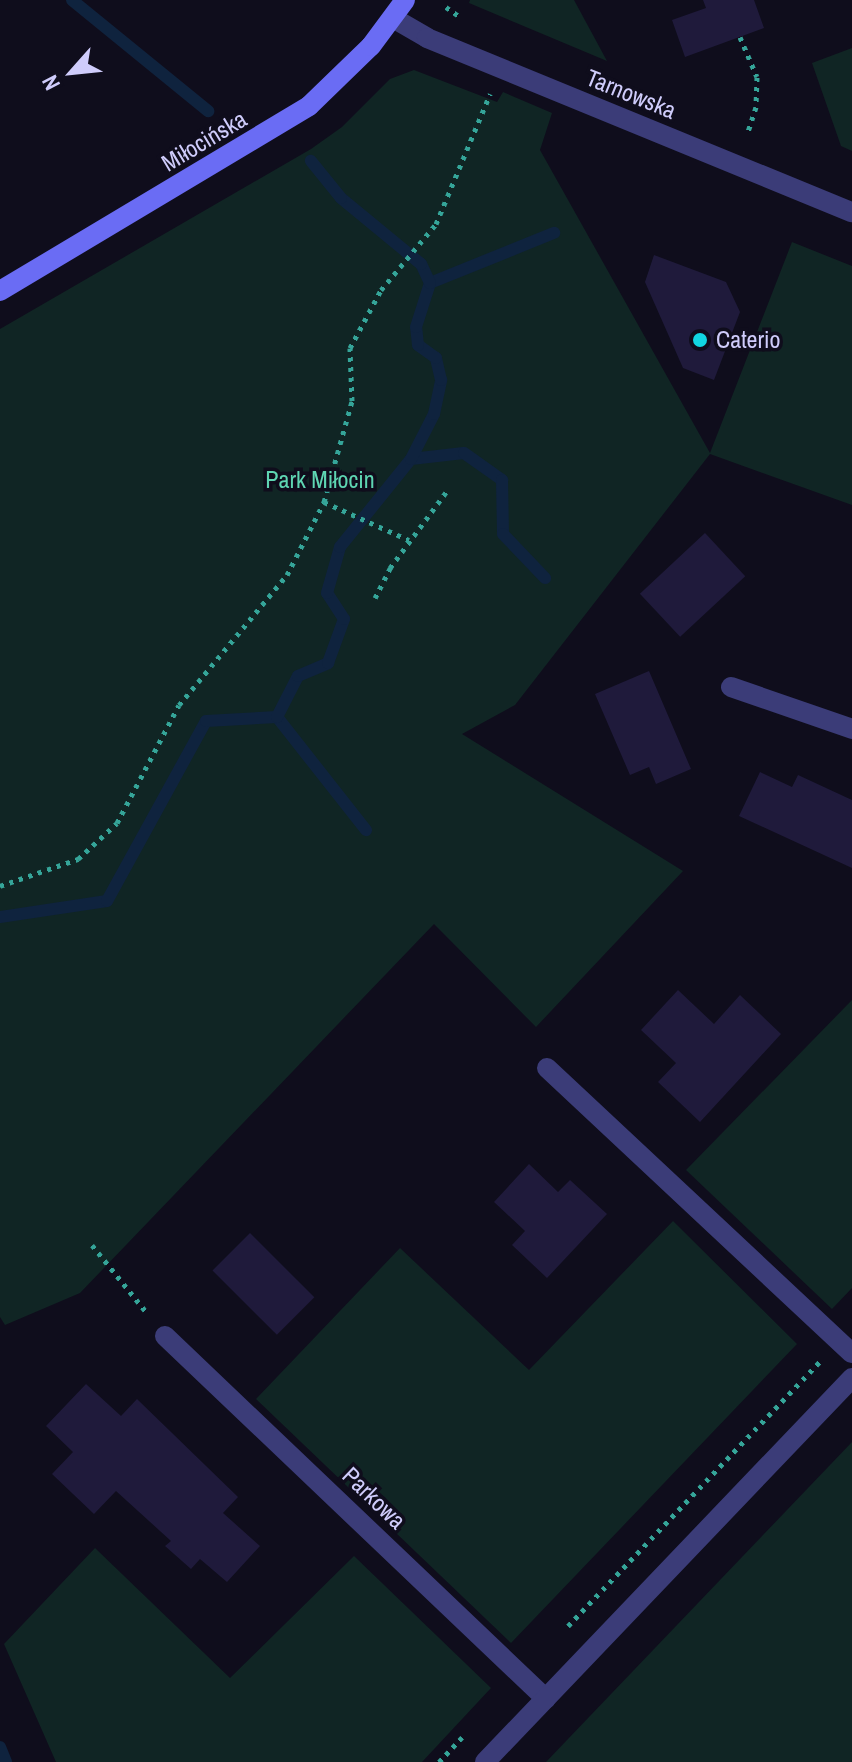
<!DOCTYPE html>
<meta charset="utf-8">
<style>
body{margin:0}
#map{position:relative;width:852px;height:1762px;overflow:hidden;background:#0f0d1c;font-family:"Archivo Narrow",sans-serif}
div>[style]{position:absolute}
.green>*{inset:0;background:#102524}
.stream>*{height:12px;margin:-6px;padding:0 6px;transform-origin:6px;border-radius:6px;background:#0f233e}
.building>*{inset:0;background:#1f1a3b;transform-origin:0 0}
.path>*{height:5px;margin-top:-2.5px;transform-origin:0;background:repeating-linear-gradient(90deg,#35a599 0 4px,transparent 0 10px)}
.street>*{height:20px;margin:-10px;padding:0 10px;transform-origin:10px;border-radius:10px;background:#3b3c78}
.secondary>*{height:20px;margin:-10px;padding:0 10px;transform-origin:10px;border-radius:10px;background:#6a6cf4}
.dots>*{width:22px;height:22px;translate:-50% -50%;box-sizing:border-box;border:4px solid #0f0d1c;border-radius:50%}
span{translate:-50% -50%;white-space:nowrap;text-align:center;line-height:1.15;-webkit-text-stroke:7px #0f0d1c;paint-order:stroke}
.street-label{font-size:24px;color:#cfccfb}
.poi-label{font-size:24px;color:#cfccfb}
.left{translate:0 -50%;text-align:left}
.park-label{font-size:24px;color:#5ed5b2}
.north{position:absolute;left:32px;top:32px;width:80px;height:80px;-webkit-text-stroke:6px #0f0d1c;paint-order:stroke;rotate:243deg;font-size:22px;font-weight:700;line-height:32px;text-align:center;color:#cfccfb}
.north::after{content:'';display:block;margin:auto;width:28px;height:36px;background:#cfccfb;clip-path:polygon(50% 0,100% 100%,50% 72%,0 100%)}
</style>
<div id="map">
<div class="green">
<i style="clip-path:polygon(470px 0,574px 0,607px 61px,469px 3px)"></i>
<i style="clip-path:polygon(852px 48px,852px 151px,841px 146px,812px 63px)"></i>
<i style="clip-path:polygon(414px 70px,497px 102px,503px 92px,552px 113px,540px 150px,710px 453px,792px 242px,852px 266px,852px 505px,710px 454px,515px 705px,462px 734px,683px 871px,536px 1027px,434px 924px,80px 1293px,5px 1325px,0 1317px,0 329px,311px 149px,342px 127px,390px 79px)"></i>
<i style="clip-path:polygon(852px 1000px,852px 1288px,832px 1309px,686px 1170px)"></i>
<i style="clip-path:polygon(673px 1221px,797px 1344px,511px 1643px,256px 1399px,400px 1248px,529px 1370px)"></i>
<i style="clip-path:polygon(852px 1442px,852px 1762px,546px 1762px)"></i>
<i style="clip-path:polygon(95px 1548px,230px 1678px,354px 1556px,491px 1688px,422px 1762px,56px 1762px,4px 1644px)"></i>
</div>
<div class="stream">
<i style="left:72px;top:0;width:176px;rotate:39.2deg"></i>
<i style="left:430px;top:283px;width:134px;rotate:-22deg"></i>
<i style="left:411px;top:459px;width:53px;rotate:-6.5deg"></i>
<i style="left:464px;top:453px;width:47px;rotate:35.4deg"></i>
<i style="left:502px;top:480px;width:54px;rotate:88.9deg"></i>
<i style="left:503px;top:534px;width:61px;rotate:46.3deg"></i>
<i style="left:277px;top:717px;width:144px;rotate:51.8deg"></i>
<i style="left:0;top:917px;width:108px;rotate:-8.5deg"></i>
<i style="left:107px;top:901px;width:205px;rotate:-61.2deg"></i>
<i style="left:206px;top:721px;width:71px;rotate:-3.2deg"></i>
<i style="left:277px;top:717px;width:46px;rotate:-62.9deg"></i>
<i style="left:298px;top:676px;width:33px;rotate:-23deg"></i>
<i style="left:328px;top:663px;width:47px;rotate:-70deg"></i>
<i style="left:344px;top:619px;width:31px;rotate:-123deg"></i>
<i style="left:327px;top:593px;width:48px;rotate:-74.2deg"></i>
<i style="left:340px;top:547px;width:113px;rotate:-51.1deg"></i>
<i style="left:411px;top:459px;width:51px;rotate:-62.9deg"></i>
<i style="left:434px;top:414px;width:35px;rotate:-78deg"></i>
<i style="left:441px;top:380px;width:23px;rotate:-103deg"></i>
<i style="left:436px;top:358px;width:22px;rotate:-144deg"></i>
<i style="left:418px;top:345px;width:18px;rotate:-96deg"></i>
<i style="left:416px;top:327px;width:46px;rotate:-72.3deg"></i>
<i style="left:430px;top:283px;width:21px;rotate:-115deg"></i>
<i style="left:421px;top:264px;width:104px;rotate:-140.5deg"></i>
<i style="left:341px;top:198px;width:48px;rotate:-129deg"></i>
<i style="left:0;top:1747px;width:16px;rotate:68deg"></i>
</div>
<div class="building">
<i style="clip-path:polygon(703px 0,754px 0,764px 28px,685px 57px,672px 20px,706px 8px)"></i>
<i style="clip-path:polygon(654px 255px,726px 282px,740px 312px,714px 380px,683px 368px,645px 282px)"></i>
<i style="left:705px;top:533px;width:59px;height:89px;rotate:47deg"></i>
<i style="clip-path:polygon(649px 671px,691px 769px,656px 784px,649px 767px,630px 775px,595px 694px)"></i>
<i style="clip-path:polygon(760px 772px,792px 787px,798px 775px,852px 800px,852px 868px,739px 816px)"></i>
<i style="clip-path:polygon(678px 990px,714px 1024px,740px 995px,781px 1034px,700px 1122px,658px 1082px,676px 1063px,641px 1030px)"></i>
<i style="clip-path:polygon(529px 1164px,558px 1192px,570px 1180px,607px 1214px,547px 1278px,512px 1245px,525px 1231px,494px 1202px)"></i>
<i style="left:250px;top:1233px;width:91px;height:53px;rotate:45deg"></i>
<i style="clip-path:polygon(86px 1384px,121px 1416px,137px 1399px,238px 1497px,223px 1513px,260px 1546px,227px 1582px,200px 1559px,191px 1569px,165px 1546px,171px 1541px,116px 1491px,94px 1514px,52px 1474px,73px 1452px,46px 1426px)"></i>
</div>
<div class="path">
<i style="left:446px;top:7px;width:16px;rotate:35deg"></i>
<i style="left:740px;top:37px;width:43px;rotate:67deg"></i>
<i style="left:757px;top:77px;width:30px;rotate:92deg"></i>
<i style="left:756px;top:107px;width:28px;rotate:108deg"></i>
<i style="left:324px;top:502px;width:93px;rotate:24.1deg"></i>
<i style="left:375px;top:598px;width:34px;rotate:-63deg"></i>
<i style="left:390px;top:568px;width:96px;rotate:-53.5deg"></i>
<i style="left:0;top:886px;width:83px;rotate:-19.1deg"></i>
<i style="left:78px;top:859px;width:53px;rotate:-42.7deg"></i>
<i style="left:117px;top:823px;width:133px;rotate:-62.3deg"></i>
<i style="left:179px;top:705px;width:169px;rotate:-50.3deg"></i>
<i style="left:287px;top:575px;width:82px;rotate:-63.1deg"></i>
<i style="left:324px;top:502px;width:105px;rotate:-74.5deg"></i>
<i style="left:352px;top:401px;width:53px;rotate:-92.2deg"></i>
<i style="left:350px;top:348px;width:66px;rotate:-61.9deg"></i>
<i style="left:381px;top:290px;width:86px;rotate:-50.2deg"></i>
<i style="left:436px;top:224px;width:141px;rotate:-67.4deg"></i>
<i style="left:92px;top:1245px;width:87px;rotate:51deg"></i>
<i style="left:568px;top:1626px;width:366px;rotate:-46.4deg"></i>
<i style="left:439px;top:1762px;width:34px;rotate:-47deg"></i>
</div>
<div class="street">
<i style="left:393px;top:18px;width:39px;rotate:30deg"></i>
<i style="left:427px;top:38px;width:459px;rotate:22.3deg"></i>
<i style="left:731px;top:687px;width:128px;rotate:19.1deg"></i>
<i style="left:547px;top:1068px;width:417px;rotate:43.1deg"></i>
<i style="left:165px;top:1336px;width:526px;rotate:43.61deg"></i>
<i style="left:485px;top:1762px;width:531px;rotate:-46.3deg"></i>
</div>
<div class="secondary">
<i style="left:0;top:291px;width:360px;rotate:-30.9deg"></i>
<i style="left:309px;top:106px;width:86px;rotate:-44.1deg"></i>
<i style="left:371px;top:46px;width:57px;rotate:-53.5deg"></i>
</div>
<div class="dots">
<i style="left:700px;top:340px;background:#11d6e2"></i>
</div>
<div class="street-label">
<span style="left:631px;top:94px;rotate:22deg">Tarnowska</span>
<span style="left:204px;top:141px;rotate:-31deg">Miłocińska</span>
<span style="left:374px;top:1498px;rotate:44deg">Parkowa</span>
</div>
<div class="poi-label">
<span class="left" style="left:716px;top:340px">Caterio</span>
</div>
<div class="park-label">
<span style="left:320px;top:480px">Park Miłocin</span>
</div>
<div class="north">N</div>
</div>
